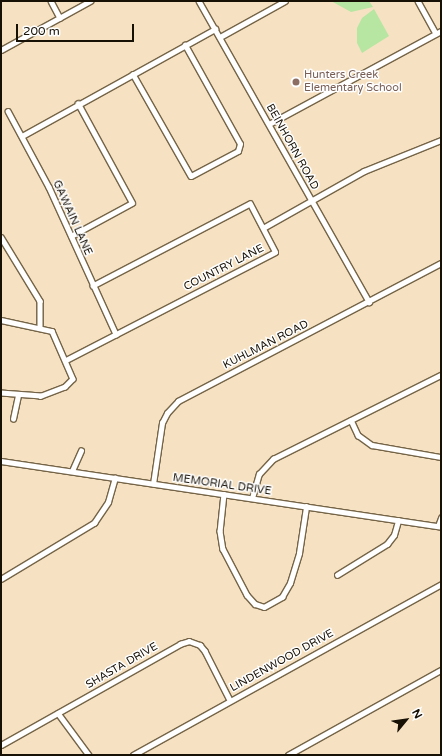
<!DOCTYPE html>
<style>
body{margin:0}
#map{position:relative;width:442px;height:756px;overflow:hidden;background:#f6e2c2;font-family:"Varela Round",sans-serif}
div>[style]{position:absolute}
.green>*{inset:0;background:#b6e6a2}
.roads{filter:drop-shadow(1px 0 #756447) drop-shadow(-1px 0 #756447) drop-shadow(0 1px #756447) drop-shadow(0 -1px #756447)}
.minor>*{height:4.5px;margin:-2.25px;padding:0 2.25px;transform-origin:2.25px;border-radius:2.25px;background:#fff}
.dots>*{width:11px;height:11px;translate:-50% -50%;box-sizing:border-box;border:2px solid #fff;border-radius:50%}
span{translate:-50% -50%;white-space:nowrap;text-align:center;line-height:1.15;-webkit-text-stroke:3px #fff;paint-order:stroke}
.education-label{font-size:11px;color:#785e54}
.left{translate:0 -50%;text-align:left}
.street-label{font-size:11px;color:#171005}
.frame{position:absolute;inset:0;border:2px solid #171005;pointer-events:none}
.north{position:absolute;left:386px;top:700px;width:40px;height:40px;-webkit-text-stroke:3px #fff;paint-order:stroke;rotate:61deg;font-size:11px;font-weight:700;line-height:16px;text-align:center;color:#171005}
.north::after{content:'';display:block;margin:auto;width:14px;height:18px;background:#171005;clip-path:polygon(50% 0,100% 100%,50% 72%,0 100%)}
.scale{position:absolute;left:16px;top:24px;width:118px;height:18px;box-sizing:border-box;border:2px solid #171005;border-top:0;padding-left:5px;font-size:12px;line-height:14px;white-space:nowrap;color:#171005;-webkit-text-stroke:3px #fff;paint-order:stroke}
</style>
<div id="map">
<div class="green">
<i style="clip-path:polygon(331px 1px,369px 1px,373px 7px,351px 12px)"></i>
<i style="clip-path:polygon(374px 9px,389px 36px,362px 53px,357px 43px,357px 28px,362px 18px)"></i>
</div>
<div class="roads">
<div class="minor">
<i style="left:51px;top:1px;width:19px;rotate:62deg"></i>
<i style="left:199px;top:1px;width:346px;rotate:60.5deg"></i>
<i style="left:418px;top:1px;width:37px;rotate:61deg"></i>
<i style="left:220px;top:37px;width:74px;rotate:-29deg"></i>
<i style="left:1px;top:50px;width:102px;rotate:-28.8deg"></i>
<i style="left:133px;top:74px;width:117px;rotate:60.4deg"></i>
<i style="left:191px;top:176px;width:53px;rotate:-28deg"></i>
<i style="left:238px;top:151px;width:7px;rotate:-74deg"></i>
<i style="left:240px;top:144px;width:113px;rotate:-119.1deg"></i>
<i style="left:8px;top:111px;width:86px;rotate:61.7deg"></i>
<i style="left:49px;top:187px;width:162px;rotate:65.5deg"></i>
<i style="left:269px;top:124px;width:196px;rotate:-28.4deg"></i>
<i style="left:22px;top:136px;width:221px;rotate:-29deg"></i>
<i style="left:263px;top:228px;width:116px;rotate:-29.4deg"></i>
<i style="left:364px;top:171px;width:83px;rotate:-21.9deg"></i>
<i style="left:71px;top:236px;width:69px;rotate:-28.4deg"></i>
<i style="left:132px;top:203px;width:113px;rotate:-118.6deg"></i>
<i style="left:1px;top:237px;width:75px;rotate:58.6deg"></i>
<i style="left:40px;top:301px;width:26px;rotate:90deg"></i>
<i style="left:1px;top:320px;width:52px;rotate:12.2deg"></i>
<i style="left:52px;top:331px;width:52px;rotate:66.4deg"></i>
<i style="left:73px;top:379px;width:11px;rotate:135deg"></i>
<i style="left:65px;top:387px;width:26px;rotate:159deg"></i>
<i style="left:41px;top:396px;width:40px;rotate:-175.7deg"></i>
<i style="left:66px;top:360px;width:235px;rotate:-27.3deg"></i>
<i style="left:275px;top:252px;width:54px;rotate:-117.5deg"></i>
<i style="left:250px;top:204px;width:177px;rotate:152.4deg"></i>
<i style="left:13px;top:419px;width:25px;rotate:-78deg"></i>
<i style="left:351px;top:420px;width:17px;rotate:65deg"></i>
<i style="left:358px;top:435px;width:17px;rotate:36deg"></i>
<i style="left:372px;top:445px;width:70px;rotate:9.9deg"></i>
<i style="left:1px;top:461px;width:445px;rotate:8.5deg"></i>
<i style="left:72px;top:471px;width:22px;rotate:-66deg"></i>
<i style="left:153px;top:484px;width:62px;rotate:-81.6deg"></i>
<i style="left:162px;top:423px;width:11px;rotate:-63deg"></i>
<i style="left:167px;top:413px;width:16px;rotate:-47deg"></i>
<i style="left:178px;top:401px;width:297px;rotate:-27.7deg"></i>
<i style="left:224px;top:494px;width:37px;rotate:96deg"></i>
<i style="left:220px;top:531px;width:18px;rotate:81deg"></i>
<i style="left:223px;top:549px;width:52px;rotate:62.4deg"></i>
<i style="left:247px;top:595px;width:12px;rotate:48deg"></i>
<i style="left:255px;top:604px;width:9px;rotate:18deg"></i>
<i style="left:264px;top:607px;width:21px;rotate:-29deg"></i>
<i style="left:282px;top:597px;width:16px;rotate:-60deg"></i>
<i style="left:290px;top:583px;width:31px;rotate:-73deg"></i>
<i style="left:299px;top:553px;width:47px;rotate:-81.3deg"></i>
<i style="left:252px;top:498px;width:25px;rotate:-74deg"></i>
<i style="left:259px;top:474px;width:21px;rotate:-47deg"></i>
<i style="left:273px;top:459px;width:188px;rotate:-26.6deg"></i>
<i style="left:438px;top:526px;width:9px;rotate:-69deg"></i>
<i style="left:337px;top:575px;width:59px;rotate:-31.8deg"></i>
<i style="left:387px;top:544px;width:11px;rotate:-52deg"></i>
<i style="left:394px;top:535px;width:15px;rotate:-74deg"></i>
<i style="left:1px;top:579px;width:109px;rotate:-31.1deg"></i>
<i style="left:94px;top:523px;width:25px;rotate:-56deg"></i>
<i style="left:108px;top:502px;width:25px;rotate:-74deg"></i>
<i style="left:58px;top:713px;width:52px;rotate:53.6deg"></i>
<i style="left:1px;top:745px;width:206px;rotate:-29.4deg"></i>
<i style="left:180px;top:644px;width:9px;rotate:-18deg"></i>
<i style="left:189px;top:641px;width:12px;rotate:20deg"></i>
<i style="left:200px;top:645px;width:8px;rotate:50deg"></i>
<i style="left:205px;top:651px;width:55px;rotate:63deg"></i>
<i style="left:133px;top:755px;width:352px;rotate:-29deg"></i>
<i style="left:288px;top:755px;width:175px;rotate:-29.1deg"></i>
</div>
</div>
<div class="dots">
<i style="left:296px;top:82px;background:#8d6e63"></i>
</div>
<div class="education-label">
<span class="left" style="left:304px;top:82px">Hunters Creek<br>Elementary School</span>
</div>
<div class="street-label">
<span style="left:292px;top:147px;rotate:61deg">BEINHORN ROAD</span>
<span style="left:72px;top:218px;rotate:66deg">GAWAIN LANE</span>
<span style="left:224px;top:268px;rotate:-27deg">COUNTRY LANE</span>
<span style="left:266px;top:345px;rotate:-27deg">KUHLMAN ROAD</span>
<span style="left:222px;top:485px;rotate:8deg">MEMORIAL DRIVE</span>
<span style="left:282px;top:661px;rotate:-29deg">LINDENWOOD DRIVE</span>
<span style="left:122px;top:666px;rotate:-30deg">SHASTA DRIVE</span>
</div>
<div class="frame"></div>
<div class="north">N</div>
<div class="scale">200 m</div>
</div>
